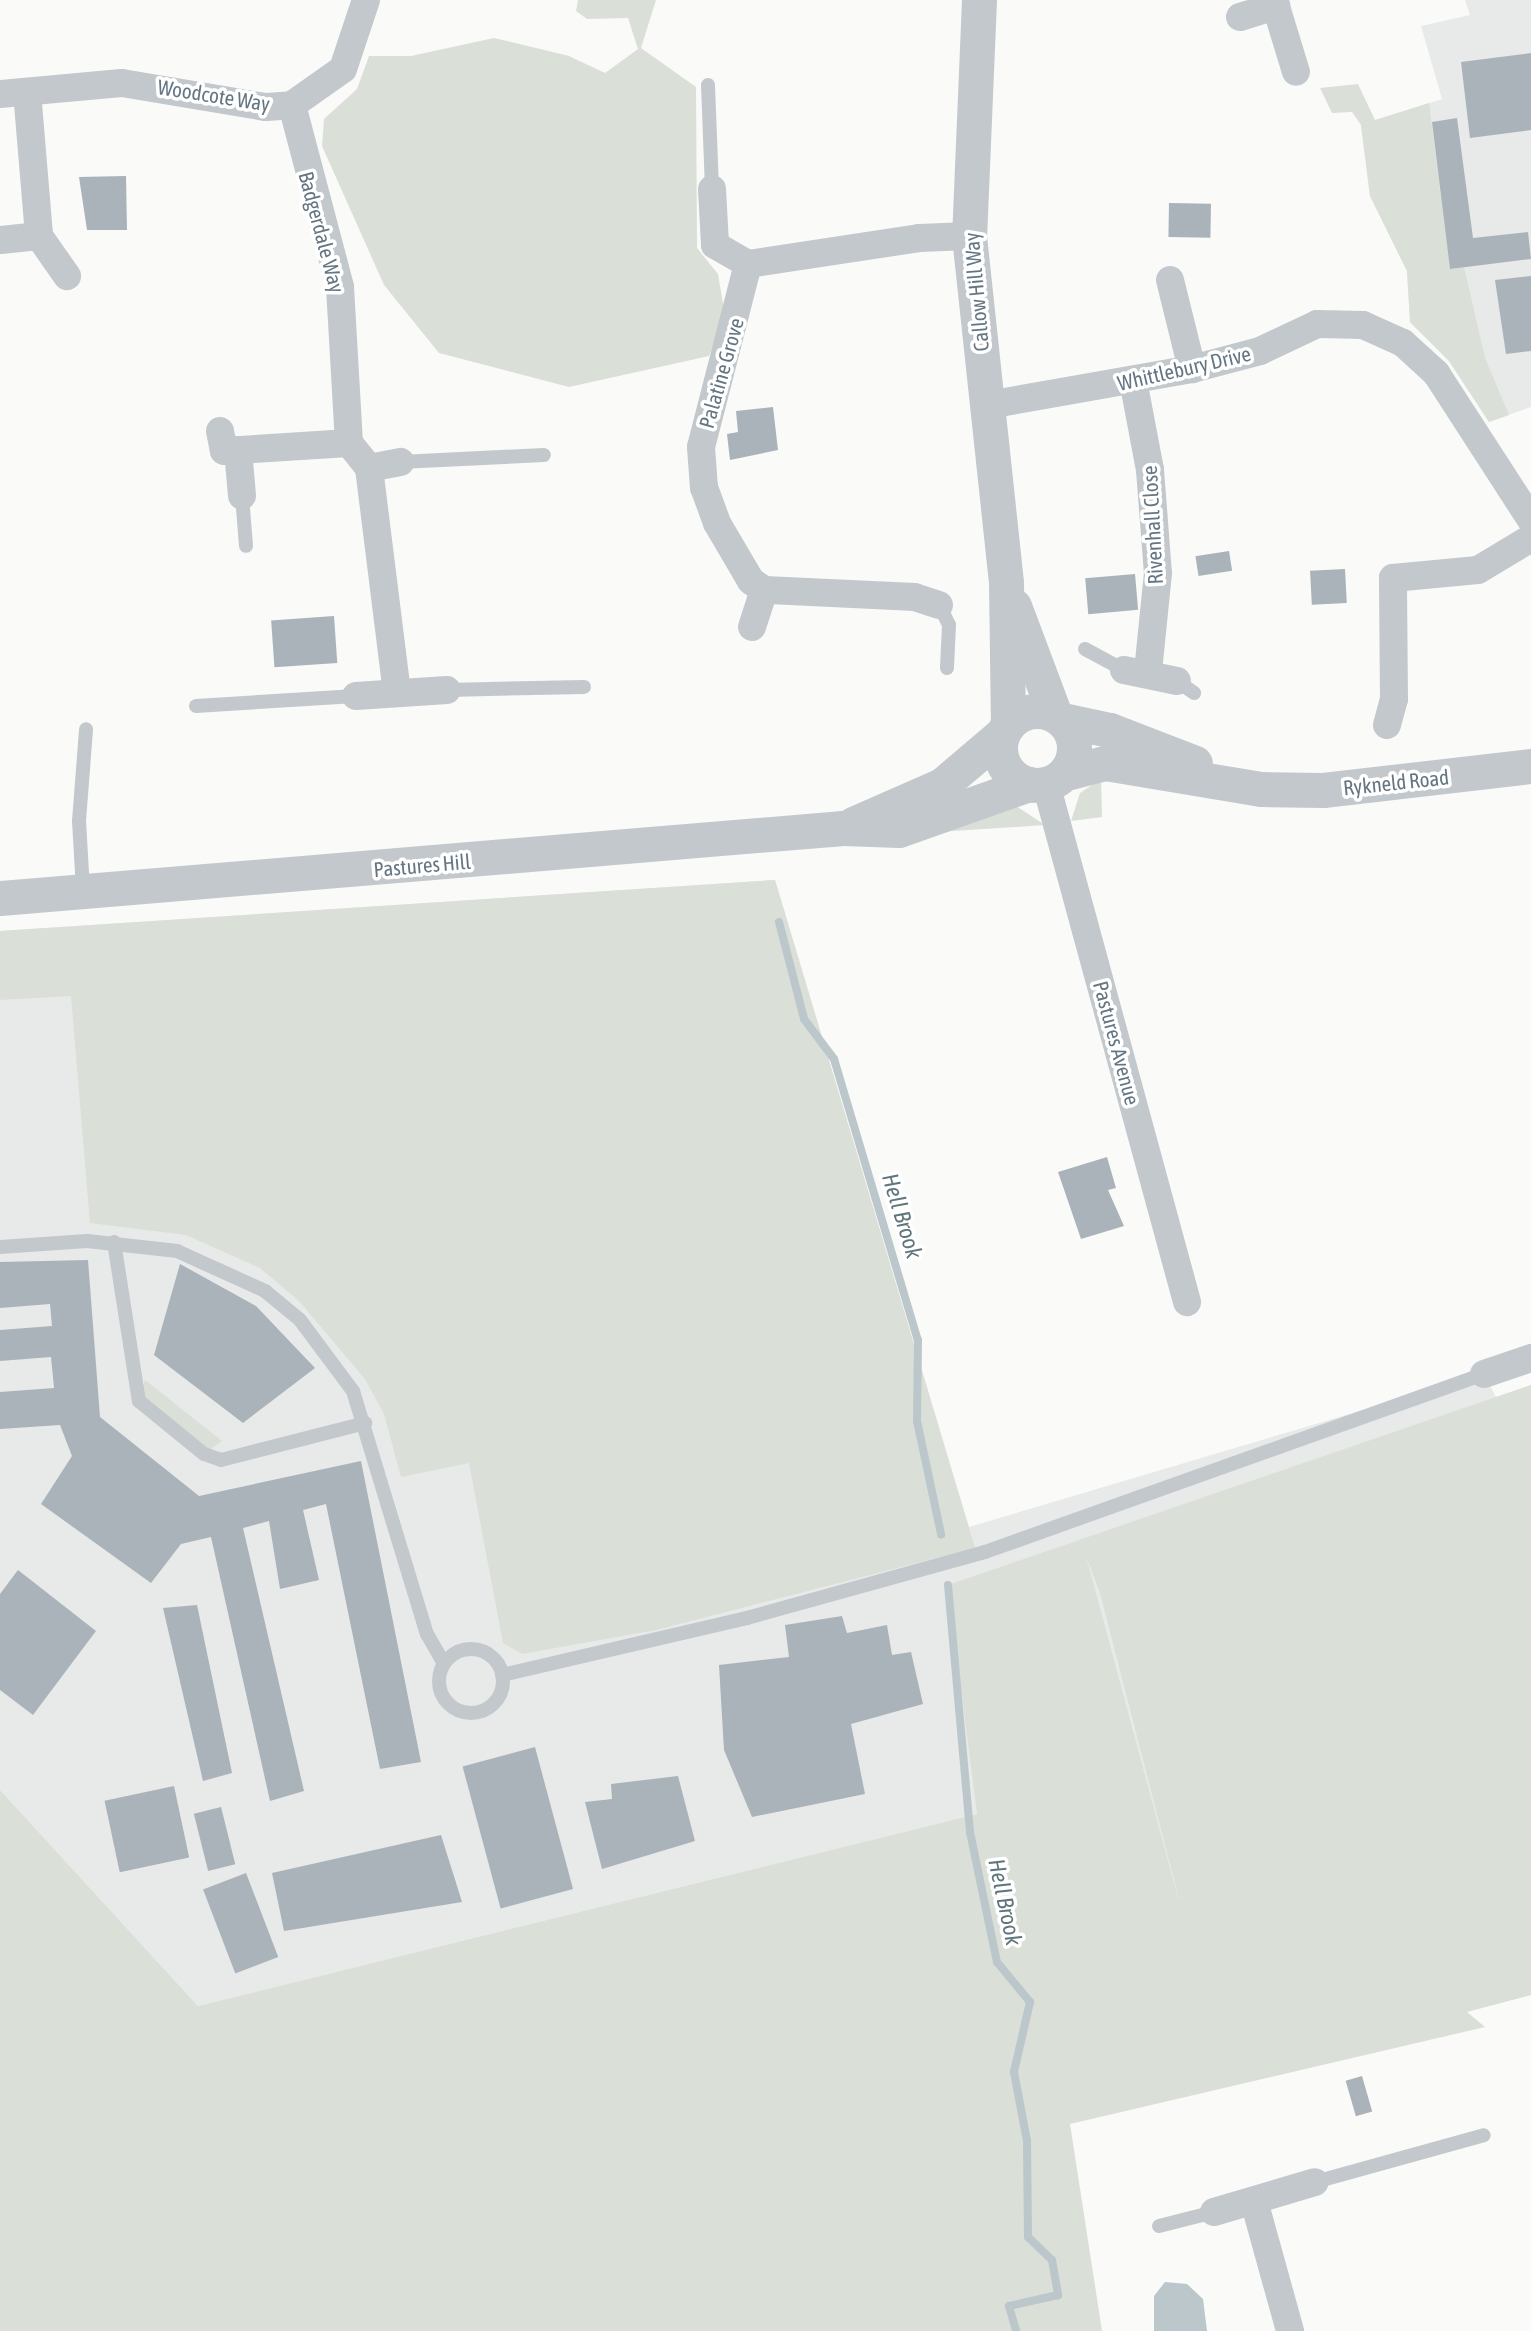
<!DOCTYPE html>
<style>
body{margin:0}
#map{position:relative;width:1531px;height:2331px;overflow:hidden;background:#fafaf8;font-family:"Asap Condensed",sans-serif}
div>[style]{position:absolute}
.built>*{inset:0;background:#e8e9e9}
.green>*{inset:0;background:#dadfd7}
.water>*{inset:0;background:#bbc7cb}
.stream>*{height:8px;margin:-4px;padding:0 4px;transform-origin:4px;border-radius:4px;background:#bbc7cb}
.building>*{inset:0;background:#aab3b9;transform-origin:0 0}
.service>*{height:14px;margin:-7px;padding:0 7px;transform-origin:7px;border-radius:7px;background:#c3c8cc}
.service>.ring{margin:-7px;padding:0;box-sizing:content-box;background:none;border:14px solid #c3c8cc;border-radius:50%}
.minor>*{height:28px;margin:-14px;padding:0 14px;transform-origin:14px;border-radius:14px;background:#c3c8cc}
.tertiary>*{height:35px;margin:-17.5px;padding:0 17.5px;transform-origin:17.5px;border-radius:17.5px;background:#c3c8cc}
.tertiary>.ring{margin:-17.5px;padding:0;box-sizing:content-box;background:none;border:35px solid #c3c8cc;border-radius:50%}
span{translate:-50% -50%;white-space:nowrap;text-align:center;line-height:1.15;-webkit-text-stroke:7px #fff;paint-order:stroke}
.street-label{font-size:21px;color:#657683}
.water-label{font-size:23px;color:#60757c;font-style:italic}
</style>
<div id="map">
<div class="built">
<i style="clip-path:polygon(1465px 0,1531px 0,1531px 407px,1489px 422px,1449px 361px,1410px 322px,1407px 271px,1370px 196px,1361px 125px,1442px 99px,1421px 26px,1470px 15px)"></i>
<i style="clip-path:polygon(775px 880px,969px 1527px,1484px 1374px,1496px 1397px,1531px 1385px,1531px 1995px,1436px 2019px,977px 1814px,198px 2006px,0 1790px,0 931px)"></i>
</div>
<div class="green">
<i style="clip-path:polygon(578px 0,656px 0,641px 48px,696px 87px,697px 248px,718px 274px,725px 315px,709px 356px,569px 387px,439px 353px,384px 285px,322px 146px,324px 119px,357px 89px,369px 56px,411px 56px,494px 38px,569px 56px,605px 73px,638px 49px,628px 18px,587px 19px,576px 11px)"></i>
<i style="clip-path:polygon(1358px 84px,1375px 120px,1429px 103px,1450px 269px,1464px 267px,1485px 358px,1509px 415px,1489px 422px,1449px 361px,1410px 322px,1407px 271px,1370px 196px,1361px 125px,1352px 112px,1332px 113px,1320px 88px)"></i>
<i style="clip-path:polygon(1101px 779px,1102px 817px,1071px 821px,1080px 793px)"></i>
<i style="clip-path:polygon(1016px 806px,1045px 825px,938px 832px)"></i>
<i style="clip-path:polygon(775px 880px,975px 1548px,656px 1630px,522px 1654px,503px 1643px,469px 1463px,401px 1477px,384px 1414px,365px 1379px,299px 1301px,260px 1268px,186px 1235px,90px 1223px,71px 996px,0 1000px,0 931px)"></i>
<i style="clip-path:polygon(145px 1380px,222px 1441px,204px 1454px,139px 1401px)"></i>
<i style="clip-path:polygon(evenodd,1531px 1385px,1531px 1995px,1467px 2012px,1485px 2027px,1070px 2124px,1102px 2331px,0 2331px,0 1790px,198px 2006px,977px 1814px,948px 1585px,1531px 1385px,1086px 1556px,1100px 1593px,1179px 1899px,1178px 1898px,1086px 1556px)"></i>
</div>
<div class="water">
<i style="clip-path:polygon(1165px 2282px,1187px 2284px,1203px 2299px,1207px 2331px,1154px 2331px,1154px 2296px)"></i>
</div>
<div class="stream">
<i style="left:779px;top:922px;width:100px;rotate:75.5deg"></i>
<i style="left:804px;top:1019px;width:50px;rotate:53.1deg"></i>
<i style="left:834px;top:1059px;width:293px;rotate:73.4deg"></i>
<i style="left:918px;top:1340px;width:81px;rotate:90.7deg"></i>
<i style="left:917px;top:1421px;width:116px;rotate:78deg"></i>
<i style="left:948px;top:1585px;width:248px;rotate:84.9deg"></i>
<i style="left:970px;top:1832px;width:133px;rotate:78.3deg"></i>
<i style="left:997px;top:1962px;width:52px;rotate:50.5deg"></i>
<i style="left:1030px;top:2002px;width:72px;rotate:102.9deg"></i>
<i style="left:1014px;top:2072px;width:70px;rotate:79.3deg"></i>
<i style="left:1027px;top:2141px;width:96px;rotate:89.4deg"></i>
<i style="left:1028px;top:2237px;width:33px;rotate:44deg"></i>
<i style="left:1052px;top:2260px;width:36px;rotate:80deg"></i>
<i style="left:1058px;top:2295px;width:50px;rotate:167.3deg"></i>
<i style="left:1009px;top:2306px;width:26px;rotate:74deg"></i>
</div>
<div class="building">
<i style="clip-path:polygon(1531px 53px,1531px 130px,1470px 138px,1461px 62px)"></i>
<i style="clip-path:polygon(1457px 118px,1473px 238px,1528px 232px,1531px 259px,1450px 269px,1432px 122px)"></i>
<i style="clip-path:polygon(126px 176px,127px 230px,87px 230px,79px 177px)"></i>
<i style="left:1169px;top:203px;width:42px;height:34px;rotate:1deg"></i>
<i style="clip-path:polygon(1531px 276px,1531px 351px,1506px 354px,1495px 280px)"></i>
<i style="clip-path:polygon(773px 407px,778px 450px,730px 460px,727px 434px,738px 432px,736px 411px)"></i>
<i style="left:1229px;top:551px;width:20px;height:34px;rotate:81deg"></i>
<i style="left:1345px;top:569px;width:34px;height:35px;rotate:87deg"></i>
<i style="left:1135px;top:574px;width:36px;height:50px;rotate:85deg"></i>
<i style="left:334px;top:616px;width:47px;height:63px;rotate:86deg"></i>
<i style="clip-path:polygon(1107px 1157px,1116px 1188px,1108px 1190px,1124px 1226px,1081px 1239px,1058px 1172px)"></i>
<i style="clip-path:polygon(88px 1260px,100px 1417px,199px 1496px,361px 1461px,421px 1762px,380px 1769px,326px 1504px,303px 1510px,319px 1580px,280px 1589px,269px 1521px,243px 1528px,304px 1791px,270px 1801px,211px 1537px,181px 1544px,151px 1583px,41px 1504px,72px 1456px,60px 1425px,0 1429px,0 1392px,54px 1388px,51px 1357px,0 1361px,0 1330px,52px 1326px,50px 1304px,0 1308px,0 1262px)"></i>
<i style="clip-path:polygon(180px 1264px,256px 1306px,315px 1368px,243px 1423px,154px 1355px)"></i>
<i style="clip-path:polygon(18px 1570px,96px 1631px,33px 1715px,0 1690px,0 1594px)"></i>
<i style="clip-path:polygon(197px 1605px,232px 1773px,203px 1781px,163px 1608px)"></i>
<i style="clip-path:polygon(842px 1616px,847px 1633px,887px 1625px,892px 1655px,911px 1652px,923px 1704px,851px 1724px,865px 1794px,752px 1817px,724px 1750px,719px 1665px,789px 1657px,785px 1625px)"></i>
<i style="left:535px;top:1747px;width:147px;height:75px;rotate:75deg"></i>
<i style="clip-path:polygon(678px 1776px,695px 1841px,602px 1869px,585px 1802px,612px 1799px,611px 1784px)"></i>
<i style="left:174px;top:1786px;width:73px;height:71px;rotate:78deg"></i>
<i style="left:221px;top:1807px;width:59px;height:28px;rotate:76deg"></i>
<i style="clip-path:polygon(441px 1835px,462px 1902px,284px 1931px,272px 1873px)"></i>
<i style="left:246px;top:1873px;width:90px;height:46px;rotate:69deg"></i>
<i style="left:1362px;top:2076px;width:37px;height:17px;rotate:74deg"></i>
</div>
<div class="service">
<i style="left:708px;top:85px;width:104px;rotate:87.8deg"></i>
<i style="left:400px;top:462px;width:144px;rotate:-2.8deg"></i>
<i style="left:242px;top:496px;width:50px;rotate:85.4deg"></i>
<i style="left:939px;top:605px;width:22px;rotate:63deg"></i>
<i style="left:949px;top:625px;width:43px;rotate:92.7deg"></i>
<i style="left:1085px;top:649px;width:44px;rotate:28.3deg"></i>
<i style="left:1177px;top:681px;width:21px;rotate:35deg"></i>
<i style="left:447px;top:690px;width:137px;rotate:-1.3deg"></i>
<i style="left:196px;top:706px;width:160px;rotate:-3.6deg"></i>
<i style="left:83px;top:890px;width:69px;rotate:-93.3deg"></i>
<i style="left:79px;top:821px;width:92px;rotate:-85.6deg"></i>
<i style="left:114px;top:1242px;width:161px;rotate:81.1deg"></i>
<i style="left:139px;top:1401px;width:84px;rotate:39.2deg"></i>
<i style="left:204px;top:1454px;width:18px;rotate:19deg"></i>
<i style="left:221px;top:1460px;width:149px;rotate:-14.4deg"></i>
<i style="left:0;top:1247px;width:87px;rotate:-3.9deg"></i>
<i style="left:87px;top:1241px;width:91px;rotate:6.3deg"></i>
<i style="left:177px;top:1251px;width:97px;rotate:24.4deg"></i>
<i style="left:265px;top:1291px;width:45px;rotate:39.6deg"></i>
<i style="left:300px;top:1320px;width:89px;rotate:53.3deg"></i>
<i style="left:353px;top:1391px;width:254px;rotate:73.1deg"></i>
<i style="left:427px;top:1634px;width:34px;rotate:60deg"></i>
<i class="ring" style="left:439px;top:1649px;width:50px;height:50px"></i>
<i style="left:502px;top:1675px;width:252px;rotate:-13.1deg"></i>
<i style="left:747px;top:1618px;width:247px;rotate:-15.5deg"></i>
<i style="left:985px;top:1552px;width:530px;rotate:-19.63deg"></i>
<i style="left:1315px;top:2182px;width:175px;rotate:-15.5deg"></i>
<i style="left:1159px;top:2226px;width:57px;rotate:-14.3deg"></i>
</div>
<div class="minor">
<i style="left:1274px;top:0;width:75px;rotate:73deg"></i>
<i style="left:1240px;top:17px;width:38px;rotate:-17deg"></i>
<i style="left:27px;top:92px;width:144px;rotate:85.2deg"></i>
<i style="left:0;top:94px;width:122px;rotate:-5.2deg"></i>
<i style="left:122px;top:83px;width:146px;rotate:9.5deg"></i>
<i style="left:266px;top:107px;width:26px;rotate:-4deg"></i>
<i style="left:292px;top:105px;width:62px;rotate:-35.2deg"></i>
<i style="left:343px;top:69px;width:73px;rotate:-71.6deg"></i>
<i style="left:292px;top:105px;width:188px;rotate:75.2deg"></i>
<i style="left:340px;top:287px;width:156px;rotate:86.7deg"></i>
<i style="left:349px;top:443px;width:32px;rotate:51deg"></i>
<i style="left:369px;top:468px;width:226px;rotate:82.9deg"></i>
<i style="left:712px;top:189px;width:56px;rotate:86.9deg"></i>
<i style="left:715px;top:245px;width:38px;rotate:30deg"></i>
<i style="left:1px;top:240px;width:38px;rotate:-6deg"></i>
<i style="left:39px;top:236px;width:49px;rotate:55deg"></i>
<i style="left:1170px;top:280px;width:92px;rotate:76.1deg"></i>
<i style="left:1133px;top:380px;width:92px;rotate:79.3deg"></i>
<i style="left:1150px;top:470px;width:103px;rotate:85.6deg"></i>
<i style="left:1158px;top:573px;width:99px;rotate:95.8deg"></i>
<i style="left:988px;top:405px;width:207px;rotate:-10deg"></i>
<i style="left:1192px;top:369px;width:70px;rotate:-14.8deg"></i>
<i style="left:1260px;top:351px;width:63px;rotate:-25.3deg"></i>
<i style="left:1317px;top:324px;width:46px;rotate:1.2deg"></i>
<i style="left:1363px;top:325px;width:44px;rotate:24.2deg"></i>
<i style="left:1403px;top:343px;width:45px;rotate:42.3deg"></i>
<i style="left:1436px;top:373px;width:175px;rotate:57.1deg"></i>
<i style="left:220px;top:431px;width:20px;rotate:79deg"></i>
<i style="left:224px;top:451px;width:125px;rotate:-3.7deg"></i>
<i style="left:238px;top:450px;width:46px;rotate:85deg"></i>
<i style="left:369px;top:468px;width:32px;rotate:-11deg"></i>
<i style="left:939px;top:605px;width:25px;rotate:-162deg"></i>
<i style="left:915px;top:597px;width:151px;rotate:-177.3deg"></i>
<i style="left:764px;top:590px;width:16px;rotate:-145deg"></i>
<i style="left:751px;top:581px;width:67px;rotate:-120.4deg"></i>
<i style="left:717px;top:523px;width:37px;rotate:-110deg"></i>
<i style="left:704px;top:488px;width:41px;rotate:-94.2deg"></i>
<i style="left:701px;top:447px;width:189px;rotate:-75.6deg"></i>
<i style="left:748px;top:264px;width:173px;rotate:-8.6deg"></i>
<i style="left:919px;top:238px;width:50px;rotate:-2.3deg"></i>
<i style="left:752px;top:627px;width:39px;rotate:-72deg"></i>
<i style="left:1124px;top:670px;width:54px;rotate:11.7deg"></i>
<i style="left:356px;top:696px;width:91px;rotate:-3.8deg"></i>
<i style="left:1387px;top:725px;width:27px;rotate:-75deg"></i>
<i style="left:1394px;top:699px;width:121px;rotate:-90.5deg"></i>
<i style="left:1393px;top:578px;width:85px;rotate:-5.4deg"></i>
<i style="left:1478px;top:570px;width:62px;rotate:-31.1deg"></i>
<i style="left:1046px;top:784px;width:537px;rotate:74.77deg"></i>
<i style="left:1484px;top:1374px;width:50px;rotate:-18.8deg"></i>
<i style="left:1254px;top:2201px;width:135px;rotate:74.5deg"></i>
<i style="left:1214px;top:2212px;width:105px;rotate:-16.5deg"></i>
</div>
<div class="tertiary">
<i style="left:979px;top:0;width:236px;rotate:92.4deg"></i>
<i style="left:969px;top:236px;width:349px;rotate:83.9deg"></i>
<i style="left:1006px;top:583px;width:142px;rotate:89.2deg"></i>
<i style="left:1014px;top:606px;width:116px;rotate:69.4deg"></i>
<i class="ring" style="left:1000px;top:711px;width:39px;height:39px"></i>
<i style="left:1062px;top:720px;width:49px;rotate:11.8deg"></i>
<i style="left:1110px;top:730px;width:91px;rotate:21.2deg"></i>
<i style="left:1066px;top:773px;width:40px;rotate:-14.4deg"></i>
<i style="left:1105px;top:763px;width:158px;rotate:9.5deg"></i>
<i style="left:1261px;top:789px;width:62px;rotate:0.9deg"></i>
<i style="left:1323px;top:790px;width:209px;rotate:-6.6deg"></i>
<i style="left:853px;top:824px;width:97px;rotate:-23.7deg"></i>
<i style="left:942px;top:785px;width:79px;rotate:-40.4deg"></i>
<i style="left:0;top:898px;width:846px;rotate:-4.75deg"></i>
<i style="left:843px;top:828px;width:56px;rotate:2deg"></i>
<i style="left:899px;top:830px;width:138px;rotate:-19.5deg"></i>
</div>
<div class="street-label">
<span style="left:214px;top:95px;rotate:9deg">Woodcote Way</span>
<span style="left:322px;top:232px;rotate:75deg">Badgerdale Way</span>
<span style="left:976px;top:292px;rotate:-95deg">Callow Hill Way</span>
<span style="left:1184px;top:368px;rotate:-13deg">Whittlebury Drive</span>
<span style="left:721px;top:373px;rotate:-74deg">Palatine Grove</span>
<span style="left:1152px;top:525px;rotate:-93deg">Rivenhall Close</span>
<span style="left:1396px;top:782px;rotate:-6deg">Rykneld Road</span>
<span style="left:422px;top:865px;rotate:-5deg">Pastures Hill</span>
<span style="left:1117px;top:1043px;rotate:75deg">Pastures Avenue</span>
</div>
<div class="water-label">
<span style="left:902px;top:1216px;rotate:73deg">Hell Brook</span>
<span style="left:1005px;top:1902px;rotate:78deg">Hell Brook</span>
</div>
</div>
